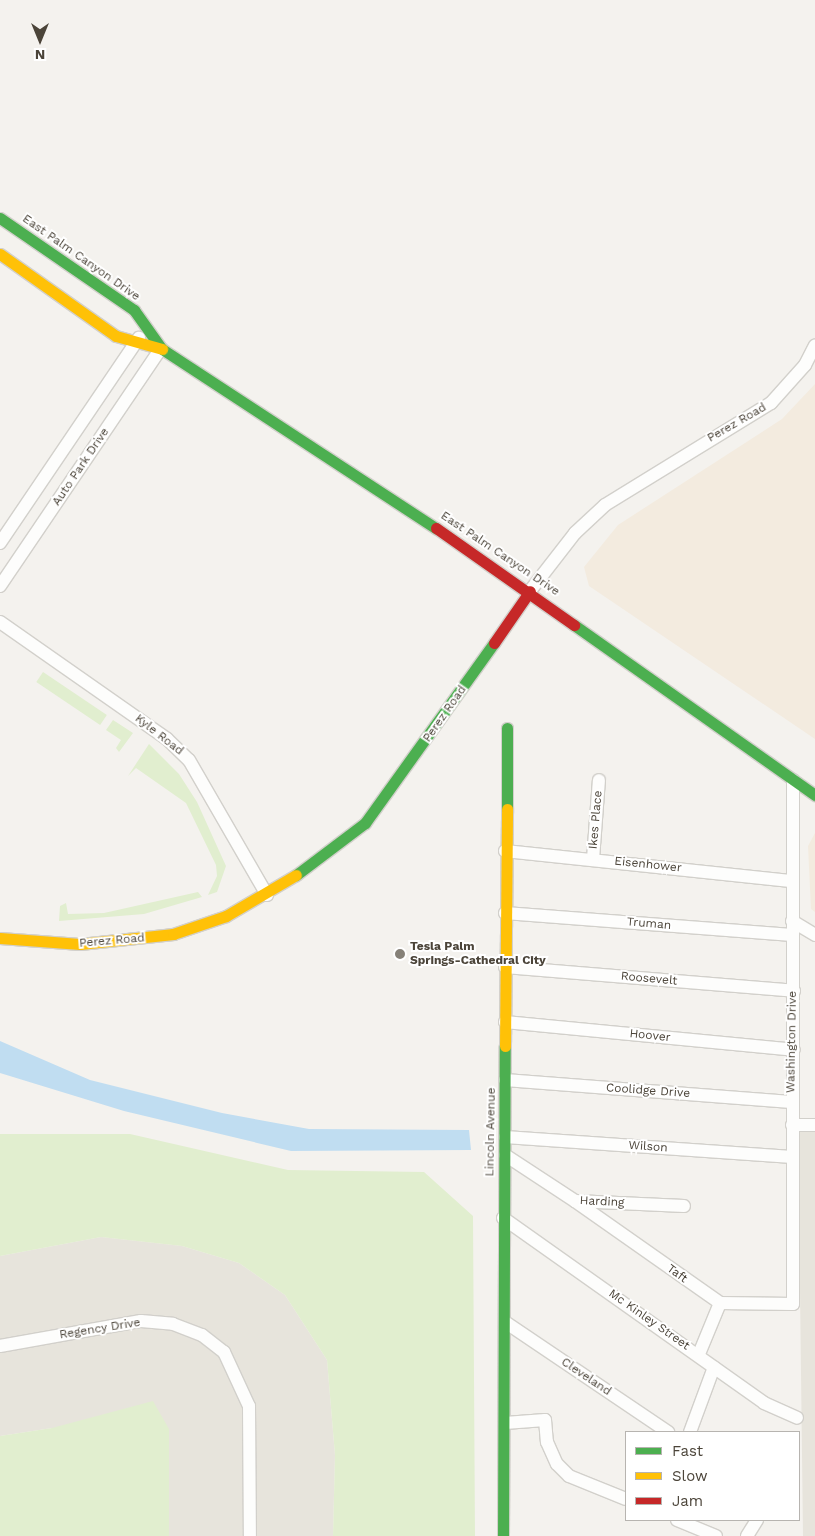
<!DOCTYPE html>
<style>
body{margin:0}
#map{position:relative;width:815px;height:1536px;overflow:hidden;background:#f4f2ee;font-family:"Work Sans",sans-serif}
div>[style]{position:absolute}
.residential>*{inset:0;background:#e7e4dc}
.commercial>*{inset:0;background:#f3ebdf}
.green>*{inset:0;background:#e1eecf;transform-origin:0 0}
.water>*{inset:0;background:#c0ddf1}
.roads{filter:drop-shadow(1px 0 #d2d0cb) drop-shadow(-1px 0 #d2d0cb) drop-shadow(0 1px #d2d0cb) drop-shadow(0 -1px #d2d0cb)}
.street>*{height:12px;margin:-6px;padding:0 6px;transform-origin:6px;border-radius:6px;background:#fdfdfc}
.fast>*{height:11px;margin:-5.5px;padding:0 5.5px;transform-origin:5.5px;border-radius:5.5px;background:#4caf50}
.slow>*{height:11px;margin:-5.5px;padding:0 5.5px;transform-origin:5.5px;border-radius:5.5px;background:#ffc107}
.jam>*{height:11px;margin:-5.5px;padding:0 5.5px;transform-origin:5.5px;border-radius:5.5px;background:#c62828}
.dots>*{width:14px;height:14px;translate:-50% -50%;box-sizing:border-box;border:2px solid #fff;border-radius:50%}
span{translate:-50% -50%;white-space:nowrap;text-align:center;line-height:1.15;-webkit-text-stroke:4px #fff;paint-order:stroke}
.street-label{font-size:12px;color:#4b4439}
.poi-label{font-size:12px;color:#4b4439;font-weight:700}
.left{translate:0 -50%;text-align:left}
.legend{position:absolute;left:625px;top:1431px;width:175px;height:90px;box-sizing:border-box;background:#fff;border:1px solid #b7b4b0;margin:0;padding:6px 9px;list-style:none;font-size:15px;color:#4b4439}
.legend li{display:flex;align-items:center;gap:10px;height:25px}
.legend b{width:25px;border:1px solid #b7b4b0}
.north{position:absolute;left:15px;top:15px;width:50px;height:50px;-webkit-text-stroke:4px #fff;paint-order:stroke;rotate:180deg;font-size:14px;font-weight:700;line-height:20px;text-align:center;color:#4b4439}
.north::after{content:'';display:block;margin:auto;width:18px;height:22px;background:#4b4439;clip-path:polygon(50% 0,100% 100%,50% 72%,0 100%)}
</style>
<div id="map">
<div class="residential">
<i style="clip-path:polygon(798px 1127px,815px 1127px,815px 1536px,803px 1536px)"></i>
<i style="clip-path:polygon(101px 1237px,182px 1246px,239px 1263px,285px 1295px,327px 1360px,335px 1455px,333px 1536px,169px 1536px,169px 1429px,52px 1428px,0 1436px,0 1256px)"></i>
</div>
<div class="commercial">
<i style="clip-path:polygon(815px 384px,815px 739px,589px 586px,584px 567px,618px 525px,782px 419px)"></i>
<i style="clip-path:polygon(815px 833px,815px 912px,811px 909px,808px 846px)"></i>
</div>
<div class="green">
<i style="left:43px;top:672px;width:77px;height:12px;rotate:34deg"></i>
<i style="clip-path:polygon(113px 720px,133px 733px,119px 752px,116px 748px,121px 740px,106px 730px)"></i>
<i style="clip-path:polygon(149px 744px,179px 774px,197px 802px,226px 866px,217px 892px,208px 895px,217px 876px,216px 865px,186px 803px,136px 768px,128px 776px)"></i>
<i style="clip-path:polygon(198px 892px,202px 897px,144px 914px,59px 921px,60px 906px,66px 903px,68px 914px,104px 913px)"></i>
<i style="clip-path:polygon(0 1134px,130px 1134px,288px 1170px,424px 1172px,473px 1216px,475px 1536px,333px 1536px,335px 1455px,327px 1360px,285px 1295px,239px 1263px,182px 1246px,101px 1237px,0 1256px)"></i>
<i style="clip-path:polygon(153px 1401px,169px 1429px,169px 1536px,0 1536px,0 1436px,52px 1428px)"></i>
</div>
<div class="water">
<i style="clip-path:polygon(0 1041px,90px 1080px,222px 1113px,309px 1129px,469px 1130px,471px 1150px,291px 1151px,124px 1111px,0 1073px)"></i>
</div>
<div class="roads">
<div class="street">
<i style="left:0;top:543px;width:248px;rotate:-55.9deg"></i>
<i style="left:0;top:586px;width:287px;rotate:-55.9deg"></i>
<i style="left:530px;top:591px;width:73px;rotate:-52.2deg"></i>
<i style="left:575px;top:533px;width:41px;rotate:-43deg"></i>
<i style="left:605px;top:505px;width:195px;rotate:-31.6deg"></i>
<i style="left:771px;top:403px;width:51px;rotate:-48.2deg"></i>
<i style="left:805px;top:365px;width:22px;rotate:-63deg"></i>
<i style="left:0;top:622px;width:204px;rotate:35deg"></i>
<i style="left:167px;top:739px;width:30px;rotate:44deg"></i>
<i style="left:189px;top:760px;width:156px;rotate:60deg"></i>
<i style="left:505px;top:851px;width:287px;rotate:6deg"></i>
<i style="left:593px;top:859px;width:79px;rotate:-85.7deg"></i>
<i style="left:505px;top:913px;width:288px;rotate:4.4deg"></i>
<i style="left:792px;top:921px;width:27px;rotate:31deg"></i>
<i style="left:505px;top:967px;width:290px;rotate:4.7deg"></i>
<i style="left:505px;top:1022px;width:290px;rotate:5.5deg"></i>
<i style="left:505px;top:1080px;width:287px;rotate:4.4deg"></i>
<i style="left:792px;top:1125px;width:23px"></i>
<i style="left:505px;top:1137px;width:288px;rotate:4deg"></i>
<i style="left:505px;top:1155px;width:84px;rotate:33.3deg"></i>
<i style="left:575px;top:1201px;width:109px;rotate:2.6deg"></i>
<i style="left:575px;top:1201px;width:177px;rotate:35.1deg"></i>
<i style="left:720px;top:1303px;width:73px;rotate:0.8deg"></i>
<i style="left:793px;top:1304px;width:524px;rotate:-90deg"></i>
<i style="left:503px;top:1218px;width:320px;rotate:35.3deg"></i>
<i style="left:764px;top:1403px;width:36px;rotate:24deg"></i>
<i style="left:505px;top:1322px;width:197px;rotate:34deg"></i>
<i style="left:0;top:1346px;width:143px;rotate:-10.1deg"></i>
<i style="left:141px;top:1321px;width:32px;rotate:5deg"></i>
<i style="left:173px;top:1324px;width:31px;rotate:21deg"></i>
<i style="left:202px;top:1335px;width:28px;rotate:38deg"></i>
<i style="left:224px;top:1352px;width:60px;rotate:65.2deg"></i>
<i style="left:249px;top:1406px;width:130px;rotate:89.6deg"></i>
<i style="left:699px;top:1354px;width:55px;rotate:-67.6deg"></i>
<i style="left:505px;top:1423px;width:40px;rotate:-4.3deg"></i>
<i style="left:545px;top:1420px;width:22px;rotate:85deg"></i>
<i style="left:547px;top:1442px;width:24px;rotate:66deg"></i>
<i style="left:557px;top:1464px;width:17px;rotate:45deg"></i>
<i style="left:569px;top:1476px;width:61px;rotate:22deg"></i>
<i style="left:690px;top:1432px;width:69px;rotate:-69.7deg"></i>
<i style="left:677px;top:1520px;width:42px;rotate:22.3deg"></i>
<i style="left:747px;top:1536px;width:19px;rotate:-58deg"></i>
</div>
<div class="fast">
<i style="left:0;top:218px;width:163px;rotate:34.5deg"></i>
<i style="left:134px;top:310px;width:47px;rotate:54.6deg"></i>
<i style="left:162px;top:349px;width:327px;rotate:33.2deg"></i>
<i style="left:574px;top:625px;width:295px;rotate:35.2deg"></i>
<i style="left:507px;top:809px;width:81px;rotate:-90deg"></i>
<i style="left:296px;top:875px;width:86px;rotate:-37deg"></i>
<i style="left:365px;top:823px;width:221px;rotate:-54.4deg"></i>
<i style="left:503px;top:1536px;width:490px;rotate:-89.8deg"></i>
</div>
<div class="slow">
<i style="left:0;top:254px;width:142px;rotate:35.3deg"></i>
<i style="left:116px;top:336px;width:48px;rotate:15.8deg"></i>
<i style="left:0;top:938px;width:80px;rotate:4.3deg"></i>
<i style="left:80px;top:944px;width:94px;rotate:-6.1deg"></i>
<i style="left:173px;top:934px;width:56px;rotate:-18.8deg"></i>
<i style="left:226px;top:916px;width:81px;rotate:-30.4deg"></i>
<i style="left:505px;top:1046px;width:237px;rotate:-89.5deg"></i>
</div>
<div class="jam">
<i style="left:436px;top:528px;width:169px;rotate:35.1deg"></i>
<i style="left:494px;top:643px;width:63px;rotate:-55.3deg"></i>
</div>
</div>
<div class="dots">
<i style="left:400px;top:954px;background:#868178"></i>
</div>
<div class="street-label">
<span style="left:81px;top:258px;rotate:35deg">East Palm Canyon Drive</span>
<span style="left:737px;top:423px;rotate:-30deg">Perez Road</span>
<span style="left:81px;top:467px;rotate:-56deg">Auto Park Drive</span>
<span style="left:500px;top:554px;rotate:34deg">East Palm Canyon Drive</span>
<span style="left:445px;top:714px;rotate:-55deg">Perez Road</span>
<span style="left:159px;top:735px;rotate:38deg">Kyle Road</span>
<span style="left:596px;top:820px;rotate:-85deg">Ikes Place</span>
<span style="left:648px;top:865px;rotate:6deg">Eisenhower</span>
<span style="left:649px;top:924px;rotate:5deg">Truman</span>
<span style="left:112px;top:941px;rotate:-5deg">Perez Road</span>
<span style="left:649px;top:979px;rotate:5deg">Roosevelt</span>
<span style="left:650px;top:1036px;rotate:6deg">Hoover</span>
<span style="left:792px;top:1042px;rotate:-89deg">Washington Drive</span>
<span style="left:648px;top:1091px;rotate:4deg">Coolidge Drive</span>
<span style="left:491px;top:1132px;rotate:-89deg">Lincoln Avenue</span>
<span style="left:648px;top:1147px;rotate:4deg">Wilson</span>
<span style="left:602px;top:1202px;rotate:3deg">Harding</span>
<span style="left:677px;top:1274px;rotate:36deg">Taft</span>
<span style="left:649px;top:1320px;rotate:35deg">Mc Kinley Street</span>
<span style="left:100px;top:1329px;rotate:-9deg">Regency Drive</span>
<span style="left:586px;top:1377px;rotate:34deg">Cleveland</span>
</div>
<div class="poi-label">
<span class="left" style="left:410px;top:954px">Tesla Palm<br>Springs-Cathedral City</span>
</div>
<ul class="legend">
<li><b style="height:6px;background:#4caf50"></b>Fast</li>
<li><b style="height:6px;background:#ffc107"></b>Slow</li>
<li><b style="height:6px;background:#c62828"></b>Jam</li>
</ul>
<div class="north">N</div>
</div>
